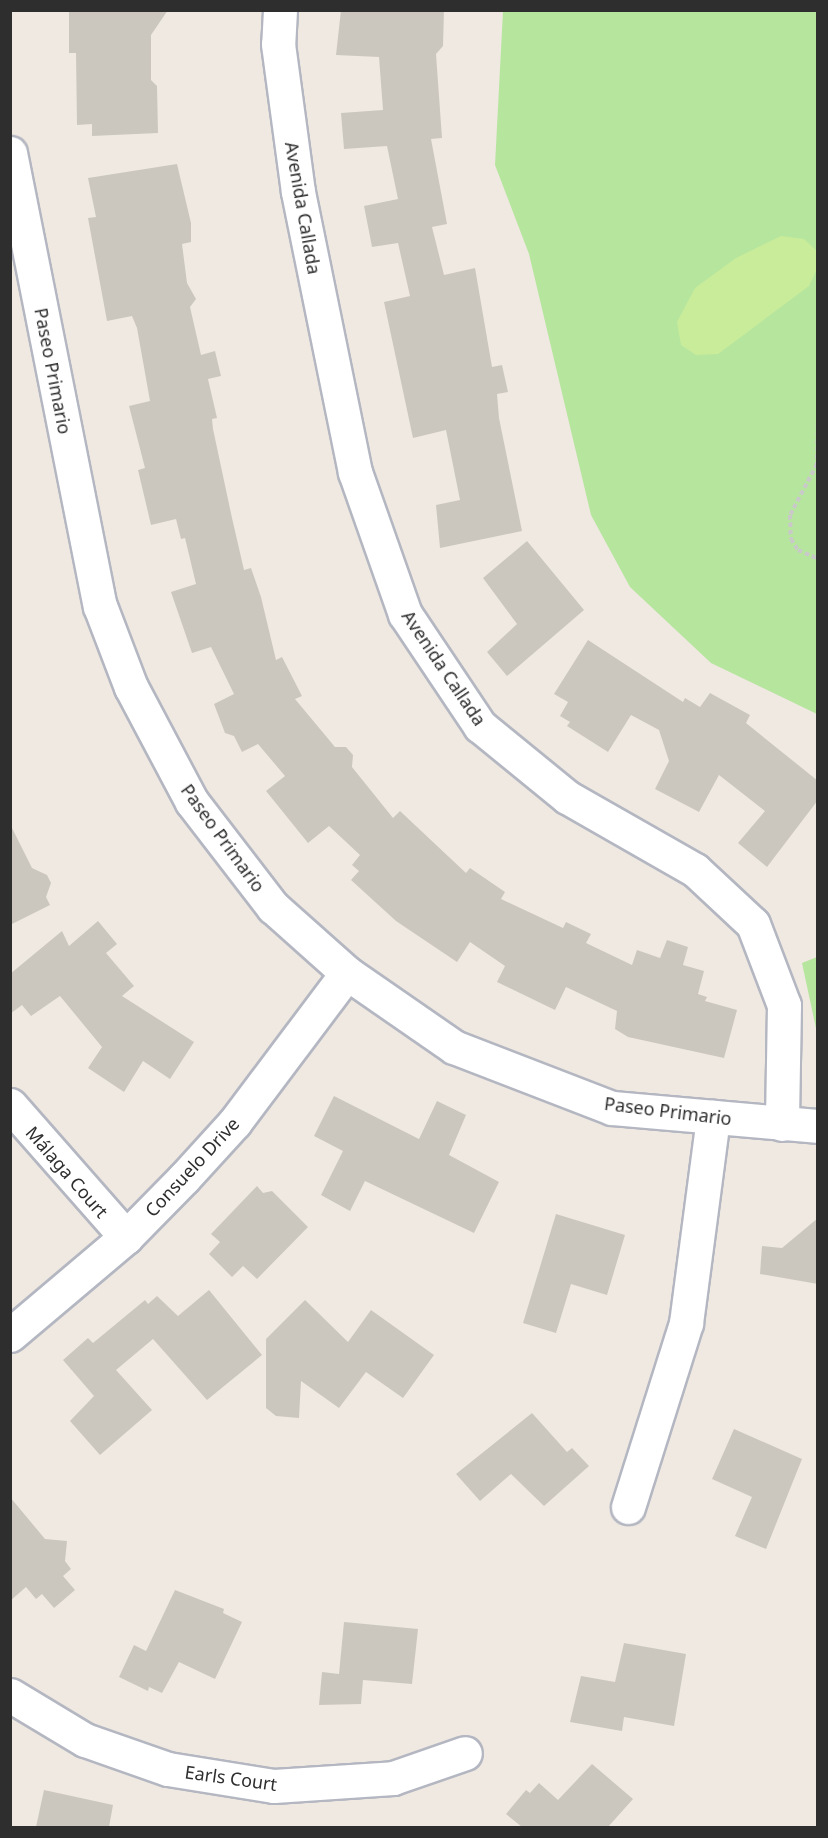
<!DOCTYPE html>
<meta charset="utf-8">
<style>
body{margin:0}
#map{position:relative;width:828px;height:1838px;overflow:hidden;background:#efe9e1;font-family:"Noto Sans",sans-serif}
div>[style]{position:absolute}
.green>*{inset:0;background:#b6e59e}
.pitch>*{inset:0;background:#c9ec9a}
.building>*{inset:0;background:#cbc7bf}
.path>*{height:4px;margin-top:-2px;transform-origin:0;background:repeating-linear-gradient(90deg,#c9c9c9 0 4.5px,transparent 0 7.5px)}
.roads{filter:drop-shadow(2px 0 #b4b7c1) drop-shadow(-2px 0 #b4b7c1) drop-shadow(0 2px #b4b7c1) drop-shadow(0 -2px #b4b7c1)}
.minor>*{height:33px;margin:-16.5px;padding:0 16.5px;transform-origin:16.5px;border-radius:16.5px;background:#fff}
span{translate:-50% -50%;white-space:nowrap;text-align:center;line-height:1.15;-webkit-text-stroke:5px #fff;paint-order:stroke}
.street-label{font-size:18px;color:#2e2e2e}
.frame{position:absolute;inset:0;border:12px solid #2e2e2e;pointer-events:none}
</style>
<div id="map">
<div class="green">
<i style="clip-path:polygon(503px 11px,817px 11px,817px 714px,711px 663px,630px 587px,591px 515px,529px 254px,495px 165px)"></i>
<i style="clip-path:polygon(817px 957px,818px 957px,817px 1033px,802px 963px)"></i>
</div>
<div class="pitch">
<i style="clip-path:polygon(781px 236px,804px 239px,817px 251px,817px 269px,809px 286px,718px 354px,696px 355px,681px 345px,677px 322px,695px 288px,736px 258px)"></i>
</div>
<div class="building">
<i style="clip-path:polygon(69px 10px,168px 10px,151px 35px,151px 80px,157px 86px,158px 133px,92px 136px,92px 124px,77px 125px,76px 53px,69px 53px)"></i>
<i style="clip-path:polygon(341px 10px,444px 10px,443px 46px,436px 54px,442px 138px,431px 139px,447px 224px,432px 227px,444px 275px,475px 268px,492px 367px,502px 365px,508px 392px,497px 394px,499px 418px,522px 531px,440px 548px,436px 505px,460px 500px,446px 430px,413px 438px,384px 302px,410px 296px,398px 243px,372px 247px,364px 206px,398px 199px,387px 146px,344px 149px,341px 113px,383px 110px,379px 57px,336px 55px)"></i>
<i style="clip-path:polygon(177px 164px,191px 223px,191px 242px,182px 244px,187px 283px,196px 299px,190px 307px,201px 355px,215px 351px,221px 376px,208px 379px,217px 418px,212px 419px,213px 429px,232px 518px,244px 570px,251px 568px,261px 597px,276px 660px,282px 657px,302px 696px,295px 699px,335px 747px,346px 747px,353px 755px,352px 767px,393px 818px,400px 811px,466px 873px,470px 868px,505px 892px,501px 899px,563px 928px,566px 922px,591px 934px,586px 943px,632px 965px,637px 950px,660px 958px,667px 940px,688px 947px,683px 965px,704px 971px,698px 994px,707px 997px,705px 1001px,737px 1010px,724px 1058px,628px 1037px,615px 1029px,617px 1011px,566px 987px,555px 1010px,497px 982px,505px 966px,470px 942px,457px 962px,396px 921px,351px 880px,359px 871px,352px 865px,360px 855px,329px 826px,308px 843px,266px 791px,285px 776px,258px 744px,242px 752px,234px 736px,225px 733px,214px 704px,234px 694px,211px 647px,192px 653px,171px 592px,196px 584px,185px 538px,181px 539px,176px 519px,151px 525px,138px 470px,145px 468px,129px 406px,150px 401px,137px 328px,132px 316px,107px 321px,88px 218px,96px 217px,88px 178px)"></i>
<i style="clip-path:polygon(527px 541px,584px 610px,507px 676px,487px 652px,517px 624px,483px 578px)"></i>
<i style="clip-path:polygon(588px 640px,683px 702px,685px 698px,700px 707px,710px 693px,750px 715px,746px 723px,818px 781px,818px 800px,767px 867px,738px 843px,765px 811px,719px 775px,699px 812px,655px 789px,669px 761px,659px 730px,631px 715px,608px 752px,567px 726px,570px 722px,560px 716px,568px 702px,554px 694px)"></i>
<i style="clip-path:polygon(10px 824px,32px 868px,47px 875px,51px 883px,46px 897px,50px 905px,10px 925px)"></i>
<i style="clip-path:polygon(98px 921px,117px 944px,106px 953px,134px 986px,122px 996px,194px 1042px,170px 1079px,143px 1061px,124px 1092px,88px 1068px,102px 1047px,60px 996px,31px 1016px,22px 1005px,10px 1014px,10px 974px,62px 931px,69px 946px)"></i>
<i style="clip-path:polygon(334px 1096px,419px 1139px,437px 1101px,466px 1115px,449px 1155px,499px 1182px,474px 1233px,365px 1181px,350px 1211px,321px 1195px,343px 1151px,314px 1136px)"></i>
<i style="clip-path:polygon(257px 1186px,263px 1193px,272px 1191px,308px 1227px,257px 1279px,243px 1266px,232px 1277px,209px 1254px,220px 1242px,211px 1234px)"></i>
<i style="clip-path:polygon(556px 1214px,625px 1235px,607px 1295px,571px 1284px,556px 1333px,523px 1323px)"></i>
<i style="clip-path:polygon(818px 1218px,818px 1284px,760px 1274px,762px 1246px,782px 1248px)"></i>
<i style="clip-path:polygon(209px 1290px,262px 1355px,207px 1400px,153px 1339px,116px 1370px,152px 1410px,100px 1455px,70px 1421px,94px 1396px,63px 1360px,88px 1338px,93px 1343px,145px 1300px,148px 1304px,157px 1296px,178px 1316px)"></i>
<i style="clip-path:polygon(305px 1300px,348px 1342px,371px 1310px,434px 1355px,403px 1398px,366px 1372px,339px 1408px,301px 1381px,299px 1418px,276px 1416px,266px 1408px,266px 1339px)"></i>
<i style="clip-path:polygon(532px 1413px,567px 1452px,572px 1448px,589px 1466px,544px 1506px,511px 1474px,480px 1501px,456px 1474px)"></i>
<i style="clip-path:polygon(734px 1429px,802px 1459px,766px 1549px,735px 1536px,752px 1497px,712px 1479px)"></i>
<i style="clip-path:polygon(10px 1497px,45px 1539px,67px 1541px,65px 1561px,71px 1569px,63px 1576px,75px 1590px,54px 1608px,42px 1594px,36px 1599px,26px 1587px,10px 1601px)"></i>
<i style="clip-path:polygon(175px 1590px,224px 1609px,223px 1613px,242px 1622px,215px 1679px,179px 1662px,162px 1693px,149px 1687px,148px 1691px,119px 1677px,134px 1645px,146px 1651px)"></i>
<i style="clip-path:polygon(344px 1622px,418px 1629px,412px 1684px,363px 1680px,361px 1704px,319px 1705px,322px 1672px,339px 1674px)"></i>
<i style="clip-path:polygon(624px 1643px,686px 1654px,674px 1726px,624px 1717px,622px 1731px,570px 1722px,581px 1676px,615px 1682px)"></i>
<i style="clip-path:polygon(592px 1764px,633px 1799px,608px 1827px,522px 1827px,506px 1814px,526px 1790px,530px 1793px,539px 1783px,558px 1800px)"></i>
<i style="clip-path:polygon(44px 1790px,113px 1805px,109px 1827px,36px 1827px)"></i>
</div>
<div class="path">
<i style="left:818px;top:417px;width:47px;rotate:91.2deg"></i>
<i style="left:817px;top:464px;width:58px;rotate:117.9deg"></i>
<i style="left:790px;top:515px;width:24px;rotate:88deg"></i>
<i style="left:791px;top:539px;width:13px;rotate:58deg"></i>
<i style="left:798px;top:550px;width:22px;rotate:24deg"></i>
</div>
<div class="roads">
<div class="minor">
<i style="left:280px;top:10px;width:34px;rotate:93deg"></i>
<i style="left:278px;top:44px;width:149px;rotate:82.3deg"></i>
<i style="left:298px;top:192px;width:286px;rotate:78.5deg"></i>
<i style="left:355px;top:472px;width:151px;rotate:70.6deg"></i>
<i style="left:405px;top:614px;width:135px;rotate:56.2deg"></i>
<i style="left:480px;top:726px;width:112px;rotate:39.2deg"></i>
<i style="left:567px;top:797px;width:147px;rotate:29.7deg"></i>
<i style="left:695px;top:870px;width:79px;rotate:43deg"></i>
<i style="left:753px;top:924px;width:87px;rotate:69.1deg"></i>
<i style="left:784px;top:1005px;width:119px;rotate:91deg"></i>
<i style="left:10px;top:153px;width:462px;rotate:78.8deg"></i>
<i style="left:100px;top:606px;width:87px;rotate:69.1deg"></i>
<i style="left:131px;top:687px;width:130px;rotate:62.1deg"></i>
<i style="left:192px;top:802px;width:133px;rotate:52.4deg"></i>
<i style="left:273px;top:907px;width:99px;rotate:41.7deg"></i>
<i style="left:347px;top:973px;width:130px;rotate:34.7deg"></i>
<i style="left:454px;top:1047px;width:169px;rotate:21.1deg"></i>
<i style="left:612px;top:1108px;width:207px;rotate:5deg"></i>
<i style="left:10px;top:1105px;width:176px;rotate:48.7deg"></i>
<i style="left:10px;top:1335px;width:152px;rotate:-40.2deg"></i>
<i style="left:126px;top:1237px;width:83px;rotate:-45.5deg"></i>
<i style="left:184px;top:1178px;width:76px;rotate:-47.7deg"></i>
<i style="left:235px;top:1122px;width:186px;rotate:-53.1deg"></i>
<i style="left:628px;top:1507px;width:193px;rotate:-72.5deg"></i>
<i style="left:686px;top:1323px;width:208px;rotate:-82.5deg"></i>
<i style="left:10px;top:1695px;width:87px;rotate:31deg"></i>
<i style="left:85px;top:1740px;width:88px;rotate:19.3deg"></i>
<i style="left:168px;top:1769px;width:107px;rotate:9.1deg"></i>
<i style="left:274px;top:1786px;width:119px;rotate:-3.8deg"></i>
<i style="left:393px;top:1778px;width:76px;rotate:-19.1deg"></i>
</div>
</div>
<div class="street-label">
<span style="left:303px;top:208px;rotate:80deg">Avenida Callada</span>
<span style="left:53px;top:371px;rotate:79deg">Paseo Primario</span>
<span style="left:444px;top:668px;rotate:56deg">Avenida Callada</span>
<span style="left:223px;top:838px;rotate:54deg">Paseo Primario</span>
<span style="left:668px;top:1111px;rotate:7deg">Paseo Primario</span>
<span style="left:192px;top:1167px;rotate:-47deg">Consuelo Drive</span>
<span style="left:67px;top:1172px;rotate:49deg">Málaga Court</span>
<span style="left:231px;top:1778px;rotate:8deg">Earls Court</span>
</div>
<div class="frame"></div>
</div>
